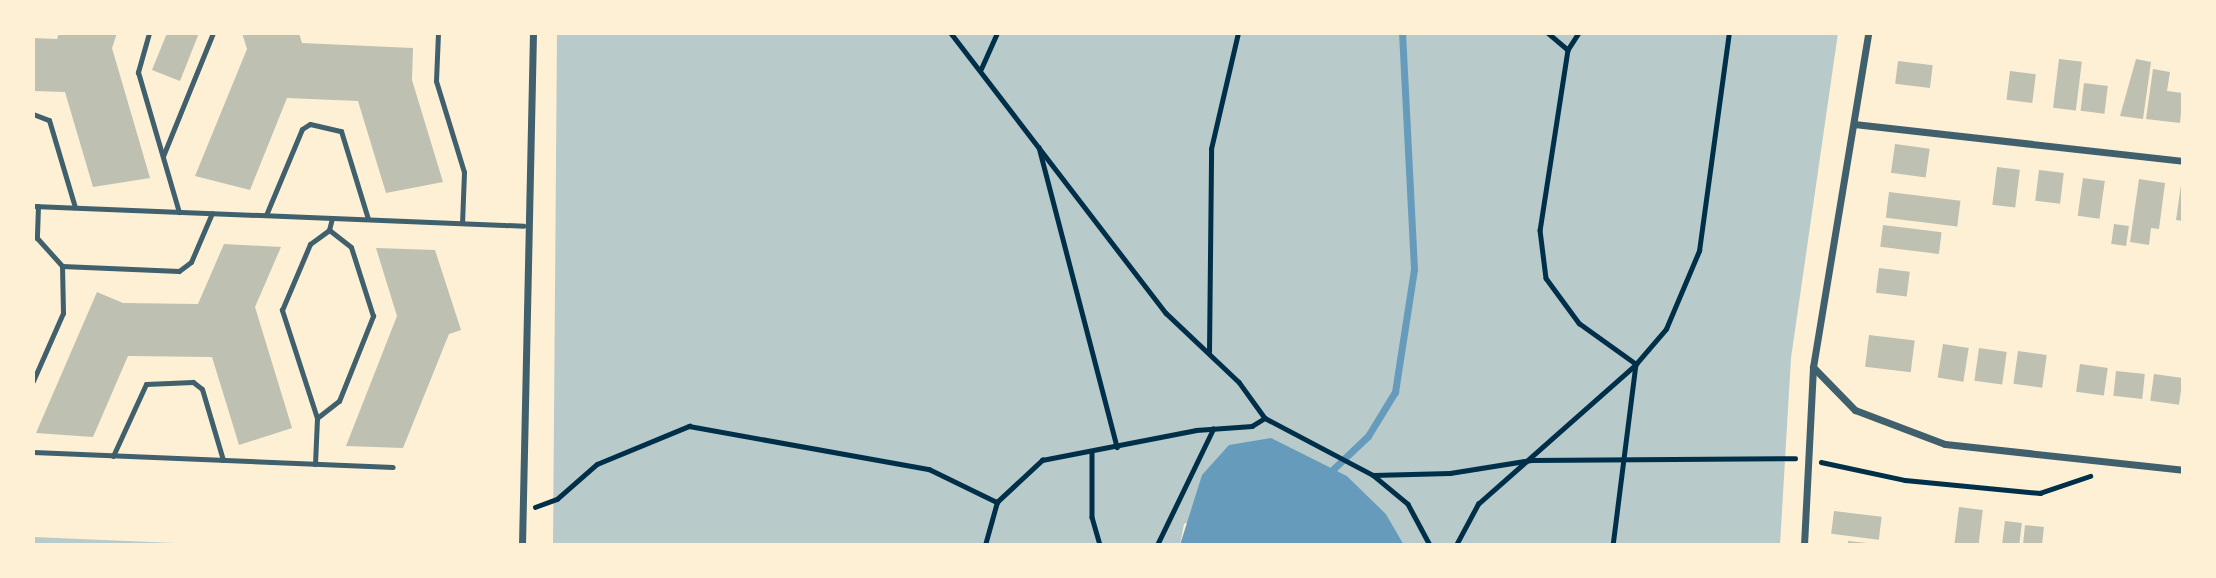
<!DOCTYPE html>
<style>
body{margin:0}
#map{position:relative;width:2216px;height:578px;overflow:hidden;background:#fdf0d5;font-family:Mulish,sans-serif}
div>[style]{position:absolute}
.green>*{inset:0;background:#b9caca}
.water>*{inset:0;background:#669bbc}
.stream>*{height:7px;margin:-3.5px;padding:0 3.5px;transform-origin:3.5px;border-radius:3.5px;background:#669bbc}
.building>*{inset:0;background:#bec0b2;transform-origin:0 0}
.path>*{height:4.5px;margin:-2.25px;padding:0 2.25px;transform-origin:2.25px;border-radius:2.25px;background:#003049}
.service>*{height:5px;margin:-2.5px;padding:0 2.5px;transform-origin:2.5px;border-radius:2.5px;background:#3f606c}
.minor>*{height:7px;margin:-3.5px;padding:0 3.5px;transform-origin:3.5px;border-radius:3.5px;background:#3f606c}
span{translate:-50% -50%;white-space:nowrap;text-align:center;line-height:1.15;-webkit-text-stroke:7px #fdf0d5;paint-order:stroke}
.frame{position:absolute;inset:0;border:35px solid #fdf0d5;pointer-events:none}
</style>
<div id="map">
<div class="green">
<i style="clip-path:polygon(557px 33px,1838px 33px,1791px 358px,1780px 545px,1404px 545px,1386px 514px,1347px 476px,1328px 467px,1184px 524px,1180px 545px,553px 545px)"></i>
<i style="clip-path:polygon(33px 537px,221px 545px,33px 545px)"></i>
</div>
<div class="water">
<i style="clip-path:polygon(1271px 438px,1347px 476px,1386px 514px,1404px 545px,1180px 545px,1202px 475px,1229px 445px)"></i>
</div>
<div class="stream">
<i style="left:1328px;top:474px;width:55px;rotate:-43.5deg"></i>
<i style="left:1368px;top:436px;width:52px;rotate:-58.5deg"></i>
<i style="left:1395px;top:392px;width:124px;rotate:-81.2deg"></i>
<i style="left:1414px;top:269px;width:236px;rotate:-92.9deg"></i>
</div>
<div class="building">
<i style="clip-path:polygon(59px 33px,117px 33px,112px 48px,150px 178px,93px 187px,65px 92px,33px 91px,33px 38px,57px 39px)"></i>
<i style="clip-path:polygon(167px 33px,199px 33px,180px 81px,152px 70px)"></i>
<i style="clip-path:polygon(242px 33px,299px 33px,302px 43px,413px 48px,412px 80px,443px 182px,386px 193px,358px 101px,287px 98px,250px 190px,195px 176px,247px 49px)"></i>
<i style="left:2059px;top:59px;width:23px;height:49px;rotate:7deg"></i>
<i style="clip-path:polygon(2136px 59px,2151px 62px,2143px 119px,2120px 116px)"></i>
<i style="left:1898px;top:61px;width:35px;height:23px;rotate:7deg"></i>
<i style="clip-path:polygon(2153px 69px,2170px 72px,2167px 91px,2183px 93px,2180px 123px,2146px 119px)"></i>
<i style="left:2010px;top:71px;width:26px;height:29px;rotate:7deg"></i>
<i style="left:2084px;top:83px;width:24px;height:28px;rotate:7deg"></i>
<i style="left:1895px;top:144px;width:35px;height:29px;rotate:8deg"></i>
<i style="left:1997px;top:167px;width:23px;height:38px;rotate:7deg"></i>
<i style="left:2039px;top:170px;width:25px;height:31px;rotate:7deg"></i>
<i style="left:2083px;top:178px;width:22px;height:38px;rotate:8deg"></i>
<i style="clip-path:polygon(2139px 179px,2165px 183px,2159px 229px,2151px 228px,2149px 245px,2130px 242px)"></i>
<i style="clip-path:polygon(2181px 185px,2183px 185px,2183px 221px,2176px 220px)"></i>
<i style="left:1889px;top:192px;width:72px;height:26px;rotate:7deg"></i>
<i style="left:2114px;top:224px;width:15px;height:20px;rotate:8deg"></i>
<i style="left:1883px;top:225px;width:59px;height:22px;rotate:7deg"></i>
<i style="clip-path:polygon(224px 244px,281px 247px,255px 307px,292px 428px,239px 445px,212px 357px,128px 356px,93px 437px,36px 433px,97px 292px,123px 303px,198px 304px)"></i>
<i style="clip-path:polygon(376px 248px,435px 250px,461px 330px,449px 334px,403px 448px,346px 446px,397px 316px)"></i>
<i style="left:1879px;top:268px;width:31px;height:25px;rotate:7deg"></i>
<i style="left:1869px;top:335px;width:46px;height:32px;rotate:7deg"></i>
<i style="left:1943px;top:344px;width:26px;height:34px;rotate:9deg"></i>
<i style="left:1979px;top:348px;width:28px;height:33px;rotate:8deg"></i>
<i style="left:2018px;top:351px;width:29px;height:33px;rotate:8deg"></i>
<i style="left:2080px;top:364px;width:28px;height:28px;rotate:8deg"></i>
<i style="left:2116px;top:371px;width:29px;height:25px;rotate:6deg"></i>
<i style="left:2154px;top:374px;width:29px;height:27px;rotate:8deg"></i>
<i style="left:1959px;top:507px;width:24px;height:38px;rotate:7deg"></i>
<i style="left:1834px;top:511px;width:48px;height:23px;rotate:7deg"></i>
<i style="left:2005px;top:521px;width:17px;height:24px;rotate:7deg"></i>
<i style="left:2025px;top:525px;width:19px;height:20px;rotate:6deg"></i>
<i style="clip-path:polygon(1848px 541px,1867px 543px,1866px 545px,1848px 545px)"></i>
</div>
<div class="path">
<i style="left:951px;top:33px;width:353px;rotate:52.5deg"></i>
<i style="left:1166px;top:313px;width:100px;rotate:43.4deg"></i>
<i style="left:1239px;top:382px;width:44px;rotate:54.2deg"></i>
<i style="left:1265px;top:418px;width:122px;rotate:27.8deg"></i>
<i style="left:1373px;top:475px;width:45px;rotate:39.6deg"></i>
<i style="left:1408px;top:504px;width:47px;rotate:61.8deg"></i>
<i style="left:1548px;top:33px;width:26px;rotate:40deg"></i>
<i style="left:1579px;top:33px;width:20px;rotate:123deg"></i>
<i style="left:1568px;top:50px;width:182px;rotate:98.8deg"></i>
<i style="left:1540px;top:230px;width:48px;rotate:82.9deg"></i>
<i style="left:1546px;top:278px;width:56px;rotate:53.7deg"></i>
<i style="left:1579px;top:323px;width:70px;rotate:35.7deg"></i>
<i style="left:1636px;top:364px;width:182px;rotate:97.2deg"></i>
<i style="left:981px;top:69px;width:39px;rotate:-66deg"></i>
<i style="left:1039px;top:147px;width:310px;rotate:75.4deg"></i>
<i style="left:1209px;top:352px;width:203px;rotate:-89.4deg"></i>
<i style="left:1211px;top:149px;width:119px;rotate:-76.9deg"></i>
<i style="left:1092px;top:451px;width:66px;rotate:90deg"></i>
<i style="left:1092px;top:517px;width:29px;rotate:74deg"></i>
<i style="left:1821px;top:462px;width:86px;rotate:12.1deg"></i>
<i style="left:1905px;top:480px;width:136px;rotate:5.5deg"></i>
<i style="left:2040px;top:493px;width:53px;rotate:-18.8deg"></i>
<i style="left:1373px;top:475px;width:77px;rotate:-1.5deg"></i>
<i style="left:1450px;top:473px;width:82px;rotate:-9.1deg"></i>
<i style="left:1531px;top:460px;width:264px;rotate:-0.4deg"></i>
<i style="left:535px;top:507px;width:23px;rotate:-20deg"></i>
<i style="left:557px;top:499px;width:53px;rotate:-41.2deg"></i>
<i style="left:597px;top:464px;width:100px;rotate:-22.4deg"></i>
<i style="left:689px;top:426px;width:244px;rotate:10.2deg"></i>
<i style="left:929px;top:469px;width:76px;rotate:25.9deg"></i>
<i style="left:985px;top:545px;width:45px;rotate:-74.4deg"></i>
<i style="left:997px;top:502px;width:62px;rotate:-43deg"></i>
<i style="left:1042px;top:460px;width:157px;rotate:-11deg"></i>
<i style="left:1196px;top:430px;width:56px;rotate:-4.1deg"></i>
<i style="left:1252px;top:426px;width:15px;rotate:-32deg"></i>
<i style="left:1157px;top:545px;width:129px;rotate:-64.2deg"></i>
<i style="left:1456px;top:545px;width:47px;rotate:-61.8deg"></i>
<i style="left:1478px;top:504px;width:211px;rotate:-41.5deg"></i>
<i style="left:1636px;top:364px;width:46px;rotate:-49.4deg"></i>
<i style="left:1666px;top:329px;width:85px;rotate:-67.1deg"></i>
<i style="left:1699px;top:251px;width:220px;rotate:-82.2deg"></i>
</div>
<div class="service">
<i style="left:149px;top:33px;width:41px;rotate:105.8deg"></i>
<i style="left:138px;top:72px;width:146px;rotate:73.7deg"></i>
<i style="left:438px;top:33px;width:48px;rotate:92.4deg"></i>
<i style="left:436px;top:81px;width:95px;rotate:72.9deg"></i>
<i style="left:464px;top:172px;width:51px;rotate:92.2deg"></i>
<i style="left:33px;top:114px;width:17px;rotate:21deg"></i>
<i style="left:49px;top:120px;width:91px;rotate:73.4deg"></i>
<i style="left:163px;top:156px;width:133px;rotate:-67.9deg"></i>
<i style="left:33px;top:206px;width:491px;rotate:2.3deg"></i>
<i style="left:38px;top:206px;width:32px;rotate:92deg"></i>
<i style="left:37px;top:238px;width:38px;rotate:48deg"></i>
<i style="left:62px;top:266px;width:117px;rotate:2.4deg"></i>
<i style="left:179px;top:271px;width:15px;rotate:-37deg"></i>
<i style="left:191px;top:262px;width:53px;rotate:-66.8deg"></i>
<i style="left:266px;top:215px;width:93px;rotate:-67.3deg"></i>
<i style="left:302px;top:129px;width:9px;rotate:-32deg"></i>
<i style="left:310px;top:124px;width:32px;rotate:13deg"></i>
<i style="left:341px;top:131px;width:92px;rotate:72.9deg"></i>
<i style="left:33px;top:381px;width:74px;rotate:-66.2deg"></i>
<i style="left:63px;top:313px;width:47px;rotate:-91.2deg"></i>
<i style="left:317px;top:418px;width:28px;rotate:-38deg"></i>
<i style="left:339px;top:401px;width:92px;rotate:-68.2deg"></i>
<i style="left:373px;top:316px;width:72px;rotate:-107.7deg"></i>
<i style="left:351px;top:247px;width:28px;rotate:-142deg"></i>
<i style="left:33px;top:452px;width:360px;rotate:2.4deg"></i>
<i style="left:113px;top:456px;width:79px;rotate:-65.4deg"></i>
<i style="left:146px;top:384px;width:47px;rotate:-2.4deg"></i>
<i style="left:193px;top:382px;width:11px;rotate:38deg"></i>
<i style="left:202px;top:389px;width:74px;rotate:73.5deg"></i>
<i style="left:315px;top:464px;width:46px;rotate:-87.5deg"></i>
<i style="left:317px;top:418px;width:114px;rotate:-108deg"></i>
<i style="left:282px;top:310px;width:72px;rotate:-67deg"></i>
<i style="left:310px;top:244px;width:24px;rotate:-36deg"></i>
<i style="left:329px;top:230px;width:12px;rotate:-76deg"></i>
</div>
<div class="minor">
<i style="left:1854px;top:124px;width:331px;rotate:6.4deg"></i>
<i style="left:1813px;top:367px;width:60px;rotate:45.7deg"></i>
<i style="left:1855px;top:410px;width:96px;rotate:20.7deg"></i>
<i style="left:1945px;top:444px;width:239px;rotate:6.2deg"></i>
<i style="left:522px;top:545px;width:512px;rotate:-88.77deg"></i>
<i style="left:1804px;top:545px;width:178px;rotate:-87.1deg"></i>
<i style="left:1813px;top:367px;width:338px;rotate:-80.6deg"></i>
</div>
<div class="frame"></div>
</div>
